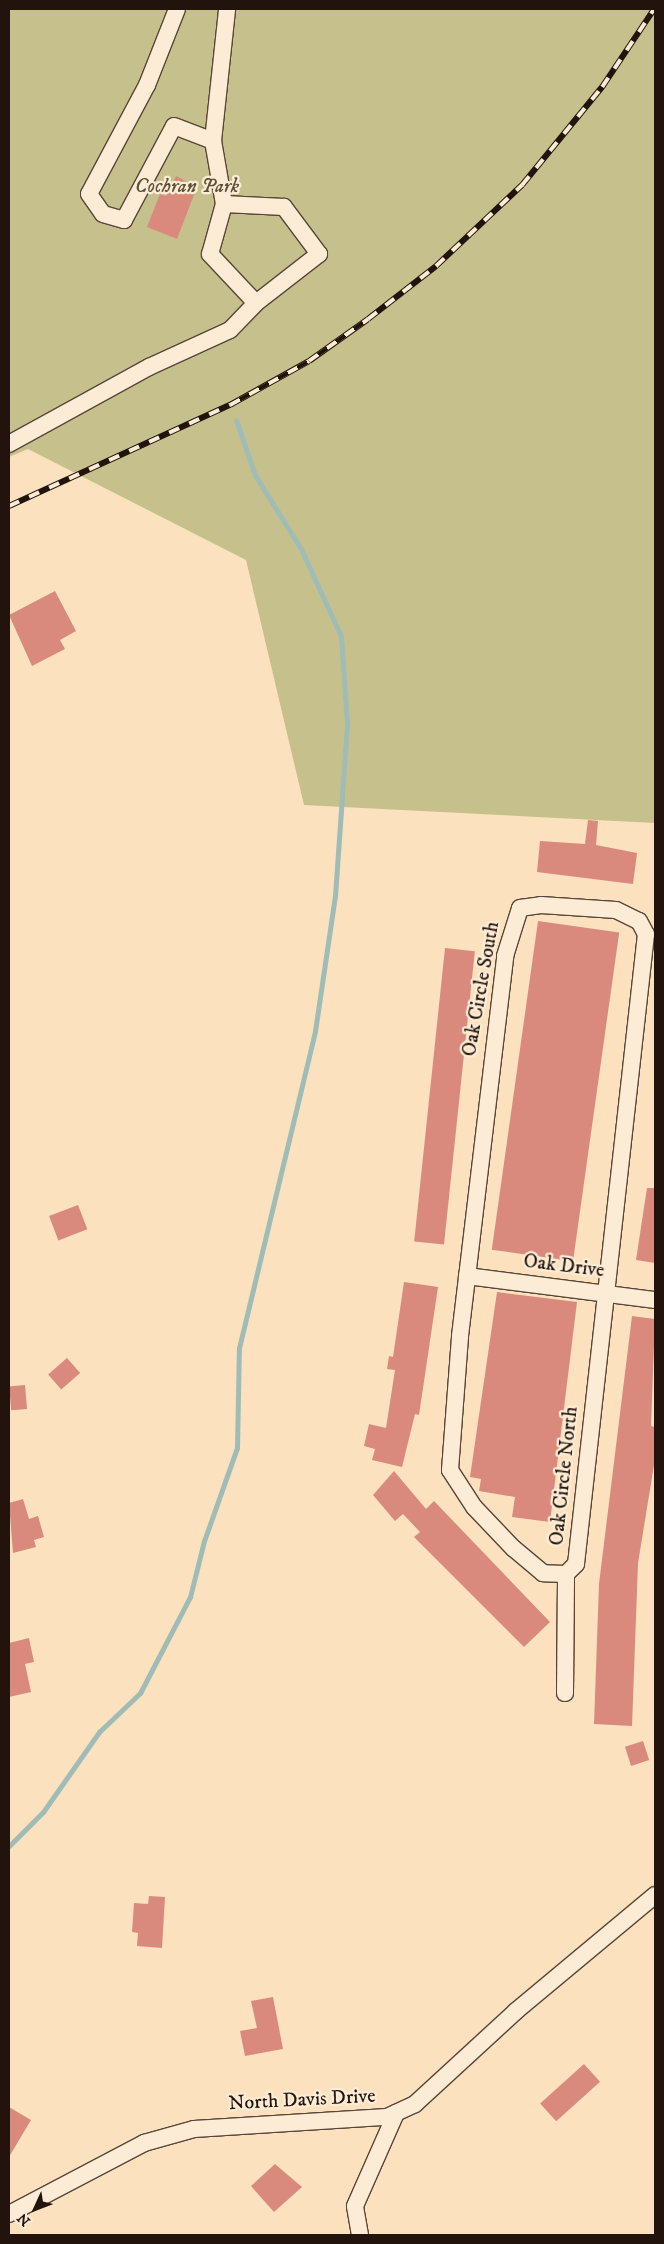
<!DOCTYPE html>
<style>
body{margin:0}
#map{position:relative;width:664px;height:2244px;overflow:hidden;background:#fbe1be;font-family:"IM FELL DW Pica",serif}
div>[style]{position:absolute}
.green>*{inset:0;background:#c6c18c}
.stream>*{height:5px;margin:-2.5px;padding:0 2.5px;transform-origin:2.5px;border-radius:2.5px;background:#9fbcb6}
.building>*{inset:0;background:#d98a7d;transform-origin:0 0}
.roads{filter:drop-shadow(1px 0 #584638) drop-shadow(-1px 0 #584638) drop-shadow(0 1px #584638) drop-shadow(0 -1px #584638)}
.minor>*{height:16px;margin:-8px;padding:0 8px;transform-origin:8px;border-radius:8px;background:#fcecd5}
.rail>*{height:5.5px;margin-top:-2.75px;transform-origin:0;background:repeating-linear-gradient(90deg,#fcecd5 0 11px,#22130c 0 22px);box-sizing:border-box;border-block:1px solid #22130c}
span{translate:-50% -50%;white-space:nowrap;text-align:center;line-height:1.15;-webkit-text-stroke:4.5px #fcecd5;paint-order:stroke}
.park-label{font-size:20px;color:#5b5039;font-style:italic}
.street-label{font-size:20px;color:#22130c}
.frame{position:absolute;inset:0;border:10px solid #22130c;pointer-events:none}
.north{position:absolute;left:10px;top:2184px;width:50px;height:50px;-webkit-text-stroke:4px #fcecd5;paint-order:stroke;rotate:227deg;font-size:14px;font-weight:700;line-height:20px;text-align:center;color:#22130c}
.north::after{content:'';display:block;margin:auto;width:18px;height:22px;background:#22130c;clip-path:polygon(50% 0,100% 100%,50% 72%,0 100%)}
</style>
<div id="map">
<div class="green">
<i style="clip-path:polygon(9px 9px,655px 9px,655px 823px,304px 805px,246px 560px,28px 449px,9px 457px)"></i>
</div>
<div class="stream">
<i style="left:9px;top:1846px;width:48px;rotate:-45deg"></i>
<i style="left:43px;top:1812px;width:98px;rotate:-55deg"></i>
<i style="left:99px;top:1732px;width:57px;rotate:-43.6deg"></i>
<i style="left:140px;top:1693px;width:108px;rotate:-62.5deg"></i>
<i style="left:190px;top:1597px;width:58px;rotate:-76deg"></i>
<i style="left:204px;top:1541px;width:99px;rotate:-70.5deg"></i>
<i style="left:237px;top:1448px;width:100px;rotate:-88.9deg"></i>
<i style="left:239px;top:1348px;width:326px;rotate:-76.5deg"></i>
<i style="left:315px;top:1031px;width:136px;rotate:-81.6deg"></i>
<i style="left:335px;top:896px;width:172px;rotate:-86deg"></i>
<i style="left:347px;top:724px;width:88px;rotate:-93.9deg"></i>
<i style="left:341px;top:636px;width:96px;rotate:-114.7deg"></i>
<i style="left:301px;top:549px;width:87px;rotate:-121.9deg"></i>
<i style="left:255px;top:475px;width:58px;rotate:-109.1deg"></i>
</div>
<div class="building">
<i style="clip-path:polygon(176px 176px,197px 187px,177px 239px,147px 227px,160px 194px,166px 196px)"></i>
<i style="clip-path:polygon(55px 591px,76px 631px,60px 640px,65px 649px,32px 666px,9px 615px)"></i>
<i style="clip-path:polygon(588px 820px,598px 821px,596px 845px,637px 853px,633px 884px,537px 872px,540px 841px,585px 844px)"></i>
<i style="left:538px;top:921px;width:82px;height:332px;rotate:8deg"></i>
<i style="left:445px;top:948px;width:30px;height:295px;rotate:6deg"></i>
<i style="clip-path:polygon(647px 1188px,655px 1188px,655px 1263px,636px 1260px)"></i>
<i style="left:78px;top:1205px;width:26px;height:31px;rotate:69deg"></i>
<i style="clip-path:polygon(404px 1282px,438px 1287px,419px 1415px,415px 1414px,402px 1467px,372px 1460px,375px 1449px,364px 1446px,369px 1424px,386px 1428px,395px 1370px,387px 1369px,389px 1356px,393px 1357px)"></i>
<i style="clip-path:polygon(497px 1292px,577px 1302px,550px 1522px,512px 1517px,515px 1497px,479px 1491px,481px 1479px,470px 1477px)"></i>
<i style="clip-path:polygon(632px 1316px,655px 1319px,651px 1426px,655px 1427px,655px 1459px,638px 1563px,632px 1726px,594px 1724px,599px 1584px)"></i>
<i style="left:67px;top:1358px;width:20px;height:25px;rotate:49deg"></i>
<i style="left:25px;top:1385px;width:24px;height:16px;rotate:85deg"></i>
<i style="clip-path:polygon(394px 1471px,426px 1509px,434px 1501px,550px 1622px,524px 1647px,414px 1537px,420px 1532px,403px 1514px,395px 1521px,373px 1495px)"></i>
<i style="clip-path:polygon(23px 1499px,29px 1519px,38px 1516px,44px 1537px,34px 1540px,36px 1547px,13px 1553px,9px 1503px)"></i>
<i style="clip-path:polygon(29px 1638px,34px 1662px,25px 1664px,31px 1692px,9px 1697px,9px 1643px)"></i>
<i style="left:643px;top:1741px;width:20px;height:19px;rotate:72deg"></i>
<i style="clip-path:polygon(149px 1896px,165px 1897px,162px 1948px,137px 1946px,138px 1933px,132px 1932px,134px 1903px,148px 1904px)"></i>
<i style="clip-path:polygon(273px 1997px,283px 2049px,245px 2056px,240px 2031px,257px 2028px,251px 2001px)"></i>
<i style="left:584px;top:2064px;width:24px;height:59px;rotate:48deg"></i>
<i style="clip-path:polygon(9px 2107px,31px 2120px,9px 2157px)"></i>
<i style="clip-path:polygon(275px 2164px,302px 2187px,274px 2212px,251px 2186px)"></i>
</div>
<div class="roads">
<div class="minor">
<i style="left:177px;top:9px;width:82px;rotate:111.5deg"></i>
<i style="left:147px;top:85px;width:123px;rotate:118deg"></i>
<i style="left:89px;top:194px;width:24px;rotate:55deg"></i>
<i style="left:103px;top:214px;width:22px;rotate:16deg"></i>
<i style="left:124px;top:220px;width:106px;rotate:-62deg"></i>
<i style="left:174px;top:126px;width:42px;rotate:21deg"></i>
<i style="left:224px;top:204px;width:52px;rotate:105.6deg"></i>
<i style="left:210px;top:254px;width:67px;rotate:46.8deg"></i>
<i style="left:9px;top:444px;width:160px;rotate:-28.8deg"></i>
<i style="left:149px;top:367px;width:89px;rotate:-24.6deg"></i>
<i style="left:230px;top:330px;width:37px;rotate:-46deg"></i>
<i style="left:256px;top:303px;width:80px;rotate:-37.9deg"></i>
<i style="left:319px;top:254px;width:59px;rotate:-126.7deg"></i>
<i style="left:284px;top:207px;width:60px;rotate:-177.1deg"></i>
<i style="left:224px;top:204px;width:64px;rotate:-99.9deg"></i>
<i style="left:213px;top:141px;width:133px;rotate:-83.9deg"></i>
<i style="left:541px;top:905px;width:75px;rotate:3.8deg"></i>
<i style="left:616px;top:910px;width:25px;rotate:26deg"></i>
<i style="left:639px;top:921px;width:15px;rotate:62deg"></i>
<i style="left:646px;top:934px;width:634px;rotate:96.34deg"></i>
<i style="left:576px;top:1564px;width:14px;rotate:135deg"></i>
<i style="left:566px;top:1574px;width:23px;rotate:-178deg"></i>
<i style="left:543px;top:1573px;width:38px;rotate:-140deg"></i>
<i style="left:514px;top:1549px;width:58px;rotate:-133.6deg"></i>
<i style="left:474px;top:1507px;width:44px;rotate:-123deg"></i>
<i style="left:450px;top:1470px;width:134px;rotate:-85.7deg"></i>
<i style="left:460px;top:1336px;width:383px;rotate:-83.2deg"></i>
<i style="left:505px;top:956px;width:50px;rotate:-72.6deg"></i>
<i style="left:520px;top:908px;width:21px;rotate:-8deg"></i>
<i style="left:467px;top:1276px;width:190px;rotate:7.3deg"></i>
<i style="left:565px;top:1693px;width:119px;rotate:-89.5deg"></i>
<i style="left:9px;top:2214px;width:153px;rotate:-27.7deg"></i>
<i style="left:144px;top:2143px;width:52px;rotate:-15.6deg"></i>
<i style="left:194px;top:2129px;width:193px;rotate:-3.6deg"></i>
<i style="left:387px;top:2117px;width:31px;rotate:-25deg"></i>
<i style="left:415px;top:2104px;width:137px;rotate:-42.6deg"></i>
<i style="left:516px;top:2011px;width:181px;rotate:-39.8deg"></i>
<i style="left:360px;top:2235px;width:29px;rotate:-100deg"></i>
<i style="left:355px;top:2206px;width:102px;rotate:-66.2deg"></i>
</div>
</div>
<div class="rail">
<i style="left:9px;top:506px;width:243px;rotate:-24.6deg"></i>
<i style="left:230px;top:405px;width:90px;rotate:-29.1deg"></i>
<i style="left:309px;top:361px;width:72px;rotate:-35.4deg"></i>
<i style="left:368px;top:319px;width:86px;rotate:-37.9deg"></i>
<i style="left:436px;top:266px;width:118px;rotate:-43.3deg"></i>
<i style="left:522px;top:185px;width:127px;rotate:-50.8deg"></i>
<i style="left:602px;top:87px;width:94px;rotate:-56.3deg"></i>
</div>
<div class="park-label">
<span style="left:187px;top:186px">Cochran Park</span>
</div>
<div class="street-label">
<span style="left:481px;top:989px;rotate:-80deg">Oak Circle South</span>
<span style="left:564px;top:1266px;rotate:7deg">Oak Drive</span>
<span style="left:564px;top:1476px;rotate:-84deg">Oak Circle North</span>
<span style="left:302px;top:2100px;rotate:-3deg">North Davis Drive</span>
</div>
<div class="frame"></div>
<div class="north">N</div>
</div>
